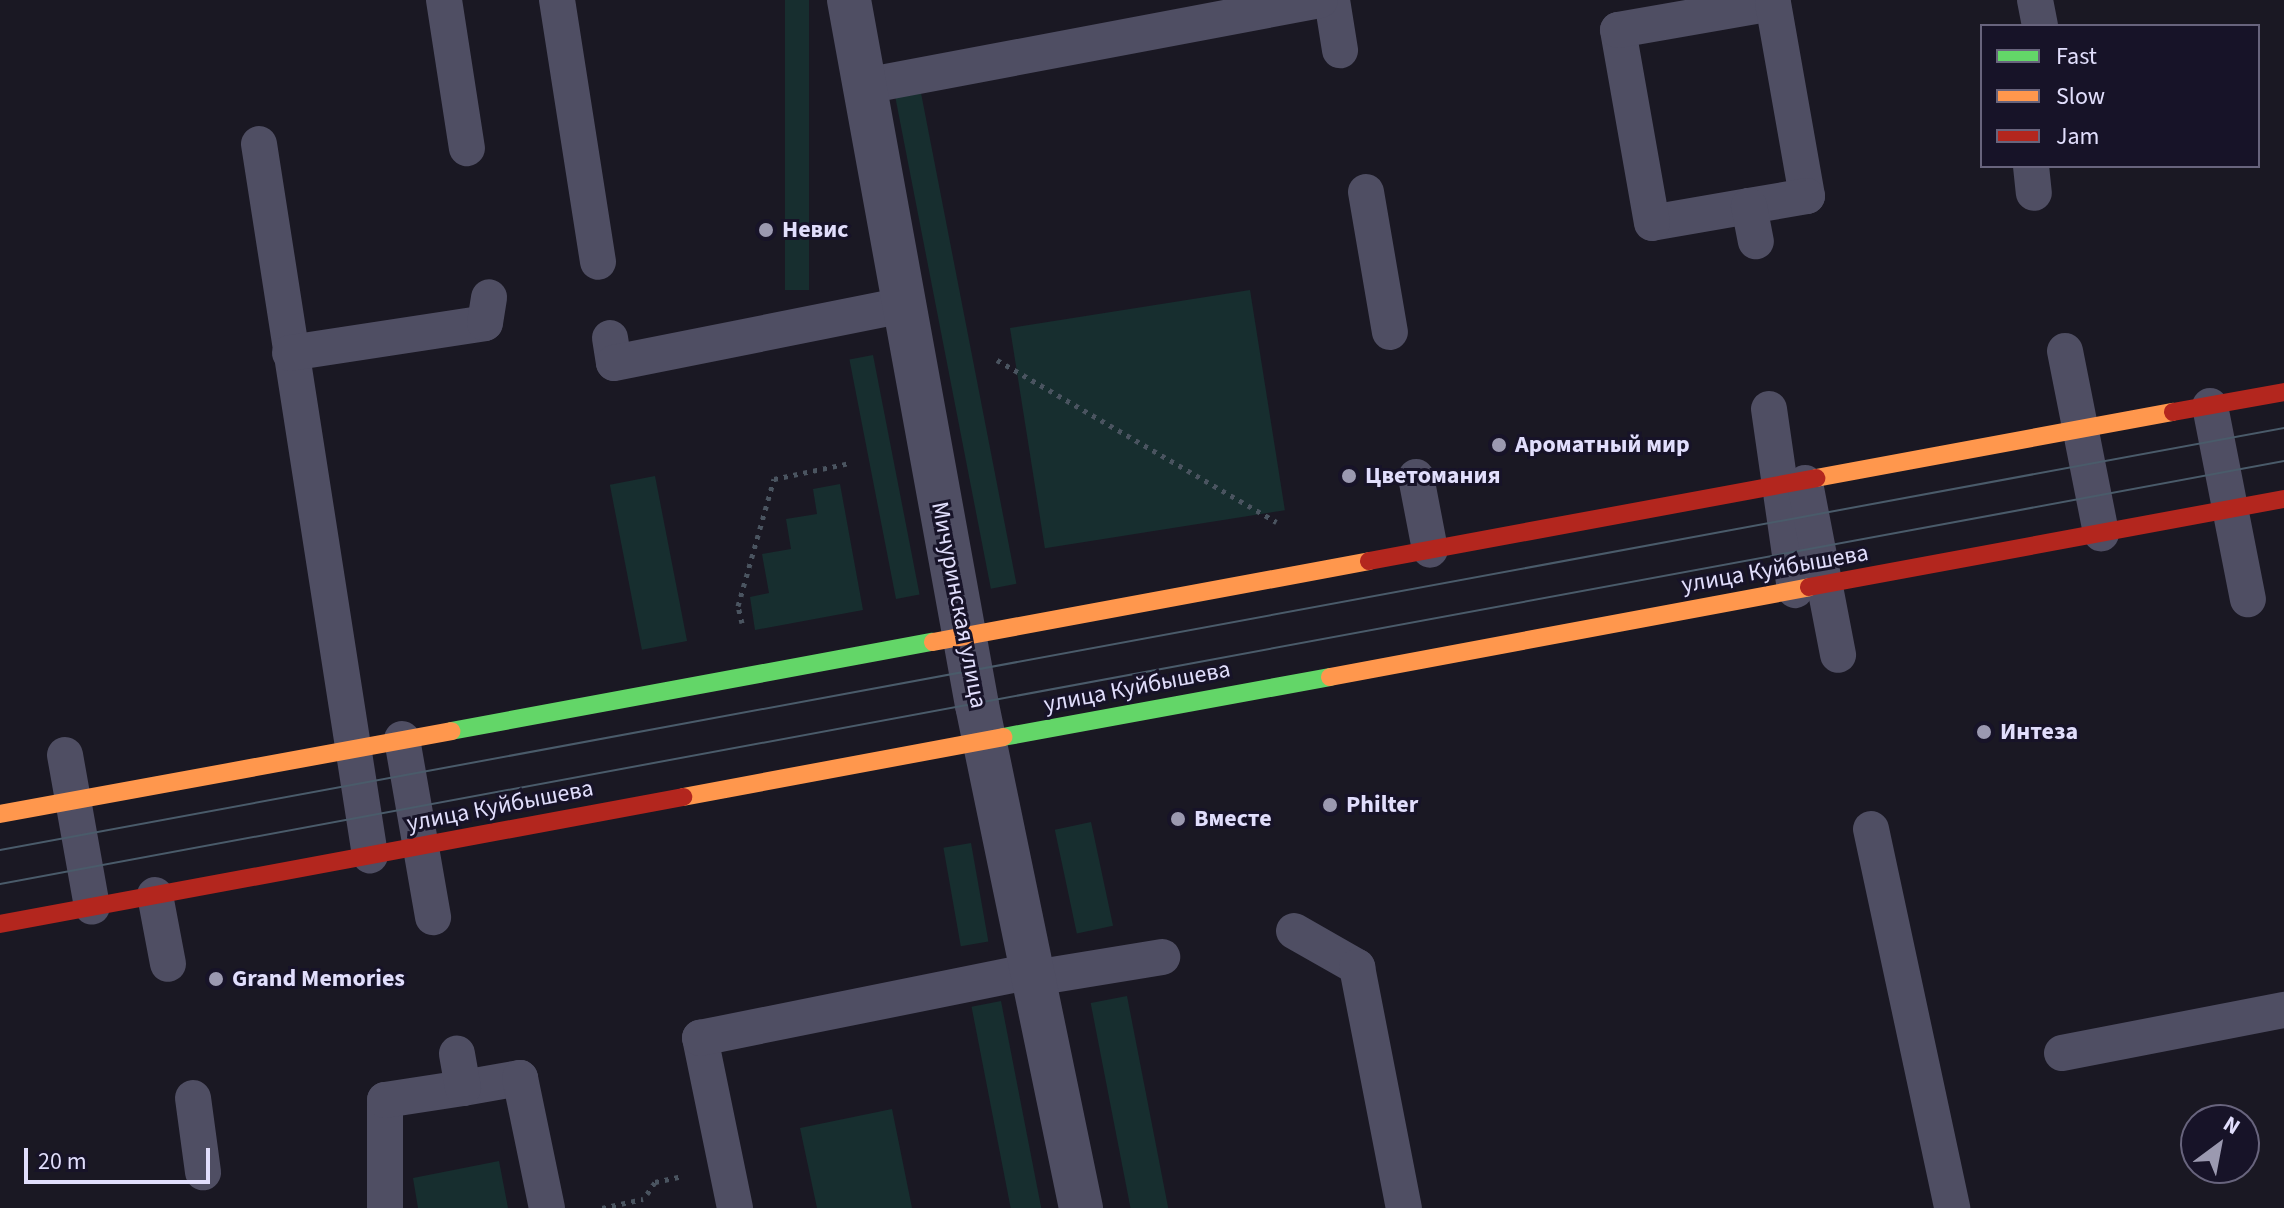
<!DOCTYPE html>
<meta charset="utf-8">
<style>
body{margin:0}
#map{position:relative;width:2284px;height:1208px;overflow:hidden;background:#1a1823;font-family:"Source Sans 3",sans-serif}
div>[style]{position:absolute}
.green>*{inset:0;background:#172e2f;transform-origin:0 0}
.path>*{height:5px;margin-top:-2.5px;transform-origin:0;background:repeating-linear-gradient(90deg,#4a5460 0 4px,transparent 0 10px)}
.lane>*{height:36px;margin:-18px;padding:0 18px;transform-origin:18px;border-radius:18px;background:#4f4e63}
.street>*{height:44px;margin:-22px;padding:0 22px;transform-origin:22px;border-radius:22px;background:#4f4e63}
.fast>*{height:18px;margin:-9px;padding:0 9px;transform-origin:9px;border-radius:9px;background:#63d668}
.slow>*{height:18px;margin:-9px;padding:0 9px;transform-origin:9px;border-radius:9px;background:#ff974d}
.jam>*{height:18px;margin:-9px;padding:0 9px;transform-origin:9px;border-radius:9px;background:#b3261e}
.tram>*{height:2px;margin:-1px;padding:0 1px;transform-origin:1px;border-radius:1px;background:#4a5b6a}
.dots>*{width:22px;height:22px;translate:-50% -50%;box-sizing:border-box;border:4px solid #171328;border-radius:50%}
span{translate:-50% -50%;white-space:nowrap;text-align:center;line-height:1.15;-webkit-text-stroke:6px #171328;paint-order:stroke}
.poi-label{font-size:24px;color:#e1defc;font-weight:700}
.left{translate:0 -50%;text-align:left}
.street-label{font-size:24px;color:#e1defc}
.legend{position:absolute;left:1980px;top:24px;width:280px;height:144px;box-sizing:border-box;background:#171328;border:2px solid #68647d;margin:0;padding:10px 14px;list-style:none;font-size:24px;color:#e1defc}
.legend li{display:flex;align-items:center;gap:16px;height:40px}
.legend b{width:40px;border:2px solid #68647d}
.north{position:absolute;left:2180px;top:1104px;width:80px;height:80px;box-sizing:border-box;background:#171328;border:2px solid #68647d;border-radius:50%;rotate:32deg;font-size:22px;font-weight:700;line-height:32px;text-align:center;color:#e1defc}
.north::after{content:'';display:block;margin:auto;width:28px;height:36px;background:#9b99b0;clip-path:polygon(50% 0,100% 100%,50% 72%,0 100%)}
.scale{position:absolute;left:24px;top:1148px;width:186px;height:36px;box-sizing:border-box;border:4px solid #e1defc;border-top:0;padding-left:10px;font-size:24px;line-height:28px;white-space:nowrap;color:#e1defc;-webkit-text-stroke:6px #171328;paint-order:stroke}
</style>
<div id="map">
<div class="green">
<i style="left:785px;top:0;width:24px;height:290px"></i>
<i style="left:921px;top:93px;width:500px;height:26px;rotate:79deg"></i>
<i style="left:1250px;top:290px;width:223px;height:243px;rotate:81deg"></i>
<i style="left:873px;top:355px;width:244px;height:24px;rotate:79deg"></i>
<i style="left:655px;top:476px;width:168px;height:46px;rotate:79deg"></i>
<i style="clip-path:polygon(840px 484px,863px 610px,755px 630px,750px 597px,769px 593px,762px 554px,791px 549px,786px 519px,817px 514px,813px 489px)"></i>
<i style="left:1091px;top:822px;width:106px;height:37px;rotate:78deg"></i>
<i style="left:971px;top:843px;width:100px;height:28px;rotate:80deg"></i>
<i style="left:1127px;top:996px;width:216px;height:37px;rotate:79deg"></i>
<i style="left:1001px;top:1001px;width:211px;height:30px;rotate:79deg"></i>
<i style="clip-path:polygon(892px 1109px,912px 1208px,817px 1208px,800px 1128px)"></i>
<i style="clip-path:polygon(499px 1161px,508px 1208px,418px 1208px,413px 1178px)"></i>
</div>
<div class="path">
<i style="left:997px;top:360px;width:323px;rotate:30.1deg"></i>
<i style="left:742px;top:623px;width:17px;rotate:-103deg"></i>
<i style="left:738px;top:606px;width:132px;rotate:-74.2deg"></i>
<i style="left:774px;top:479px;width:78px;rotate:-11.9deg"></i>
<i style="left:647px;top:1194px;width:14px;rotate:-56deg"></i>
<i style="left:655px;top:1182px;width:25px;rotate:-12deg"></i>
<i style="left:602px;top:1208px;width:42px;rotate:-12.4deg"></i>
</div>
<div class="lane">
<i style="left:444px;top:0;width:150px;rotate:81.2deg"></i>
<i style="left:557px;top:0;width:265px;rotate:81.1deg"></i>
<i style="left:1332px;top:0;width:51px;rotate:80.9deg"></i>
<i style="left:2035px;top:0;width:26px;rotate:79deg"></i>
<i style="left:865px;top:86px;width:463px;rotate:-10.7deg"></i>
<i style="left:259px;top:144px;width:720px;rotate:81.13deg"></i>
<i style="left:2031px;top:166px;width:27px;rotate:84deg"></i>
<i style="left:1366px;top:192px;width:142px;rotate:80.3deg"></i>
<i style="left:1749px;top:206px;width:98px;rotate:170.1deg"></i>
<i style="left:1652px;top:223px;width:196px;rotate:-100deg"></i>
<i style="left:1618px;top:30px;width:157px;rotate:-9.9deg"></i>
<i style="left:1773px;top:3px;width:196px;rotate:80deg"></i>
<i style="left:1807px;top:196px;width:59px;rotate:170.2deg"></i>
<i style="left:1749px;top:206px;width:36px;rotate:79deg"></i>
<i style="left:610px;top:338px;width:25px;rotate:81deg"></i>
<i style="left:614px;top:363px;width:295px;rotate:-11.3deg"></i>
<i style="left:2065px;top:351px;width:186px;rotate:78.8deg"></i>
<i style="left:290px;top:353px;width:197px;rotate:-8.7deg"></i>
<i style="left:485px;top:323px;width:26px;rotate:-81deg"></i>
<i style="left:2210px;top:406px;width:197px;rotate:78.9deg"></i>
<i style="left:1769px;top:409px;width:183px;rotate:81.8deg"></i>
<i style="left:1416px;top:477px;width:74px;rotate:79.1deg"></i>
<i style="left:1805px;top:483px;width:175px;rotate:79.1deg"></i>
<i style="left:402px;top:739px;width:181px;rotate:80.1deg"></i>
<i style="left:65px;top:755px;width:154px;rotate:79.9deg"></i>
<i style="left:1871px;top:829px;width:388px;rotate:77.9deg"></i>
<i style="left:155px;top:895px;width:70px;rotate:79.3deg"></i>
<i style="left:1294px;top:931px;width:73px;rotate:29.7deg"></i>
<i style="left:1357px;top:967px;width:246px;rotate:79deg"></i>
<i style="left:1034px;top:978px;width:130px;rotate:-9.3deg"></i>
<i style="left:2062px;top:1053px;width:226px;rotate:-11deg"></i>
<i style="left:463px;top:1088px;width:58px;rotate:-10deg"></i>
<i style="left:520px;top:1078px;width:133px;rotate:78.3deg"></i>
<i style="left:193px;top:1098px;width:75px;rotate:82.3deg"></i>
<i style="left:385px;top:1208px;width:108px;rotate:-90deg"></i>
<i style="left:385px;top:1100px;width:79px;rotate:-8.7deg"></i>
<i style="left:463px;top:1088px;width:35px;rotate:-100deg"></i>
<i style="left:735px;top:1208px;width:174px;rotate:-101.6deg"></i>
<i style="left:700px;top:1038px;width:339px;rotate:-11.4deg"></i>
</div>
<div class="street">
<i style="left:849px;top:0;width:717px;rotate:79.71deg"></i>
<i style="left:977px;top:705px;width:514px;rotate:78.32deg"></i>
</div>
<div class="fast">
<i style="left:451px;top:731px;width:490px;rotate:-10.5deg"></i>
<i style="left:1003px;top:737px;width:332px;rotate:-10.4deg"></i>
</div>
<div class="slow">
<i style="left:1816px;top:478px;width:363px;rotate:-10.5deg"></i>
<i style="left:933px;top:642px;width:443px;rotate:-10.5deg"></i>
<i style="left:1330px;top:677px;width:487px;rotate:-10.6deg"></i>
<i style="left:683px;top:797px;width:326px;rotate:-10.6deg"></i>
<i style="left:0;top:814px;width:459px;rotate:-10.4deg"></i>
</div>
<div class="jam">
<i style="left:2173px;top:412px;width:113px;rotate:-10.2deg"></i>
<i style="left:1369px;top:561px;width:455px;rotate:-10.5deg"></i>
<i style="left:1809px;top:587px;width:483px;rotate:-10.5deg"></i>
<i style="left:0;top:924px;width:695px;rotate:-10.53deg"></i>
</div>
<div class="tram">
<i style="left:0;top:850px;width:2323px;rotate:-10.47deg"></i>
<i style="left:0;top:884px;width:2323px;rotate:-10.49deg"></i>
</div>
<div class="dots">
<i style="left:766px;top:230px;background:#9b99b0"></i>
<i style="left:1499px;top:445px;background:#9b99b0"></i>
<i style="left:1349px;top:476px;background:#9b99b0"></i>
<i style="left:1984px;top:732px;background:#9b99b0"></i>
<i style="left:1330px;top:805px;background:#9b99b0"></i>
<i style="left:1178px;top:819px;background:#9b99b0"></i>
<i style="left:216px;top:979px;background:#9b99b0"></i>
</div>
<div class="poi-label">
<span class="left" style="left:782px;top:230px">Невис</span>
<span class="left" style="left:1515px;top:445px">Ароматный мир</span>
<span class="left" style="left:1365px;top:476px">Цветомания</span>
<span class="left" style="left:2000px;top:732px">Интеза</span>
<span class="left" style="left:1346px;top:805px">Philter</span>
<span class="left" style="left:1194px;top:819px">Вместе</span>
<span class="left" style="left:232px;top:979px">Grand Memories</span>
</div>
<div class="street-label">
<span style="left:1775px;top:569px;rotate:-10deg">улица Куйбышева</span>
<span style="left:959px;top:605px;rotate:79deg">Мичуринская улица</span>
<span style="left:1137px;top:687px;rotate:-11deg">улица Куйбышева</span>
<span style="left:500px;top:806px;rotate:-11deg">улица Куйбышева</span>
</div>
<ul class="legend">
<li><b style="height:10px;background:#63d668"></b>Fast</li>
<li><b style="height:10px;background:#ff974d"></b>Slow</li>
<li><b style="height:10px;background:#b3261e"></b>Jam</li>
</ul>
<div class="north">N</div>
<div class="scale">20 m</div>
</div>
